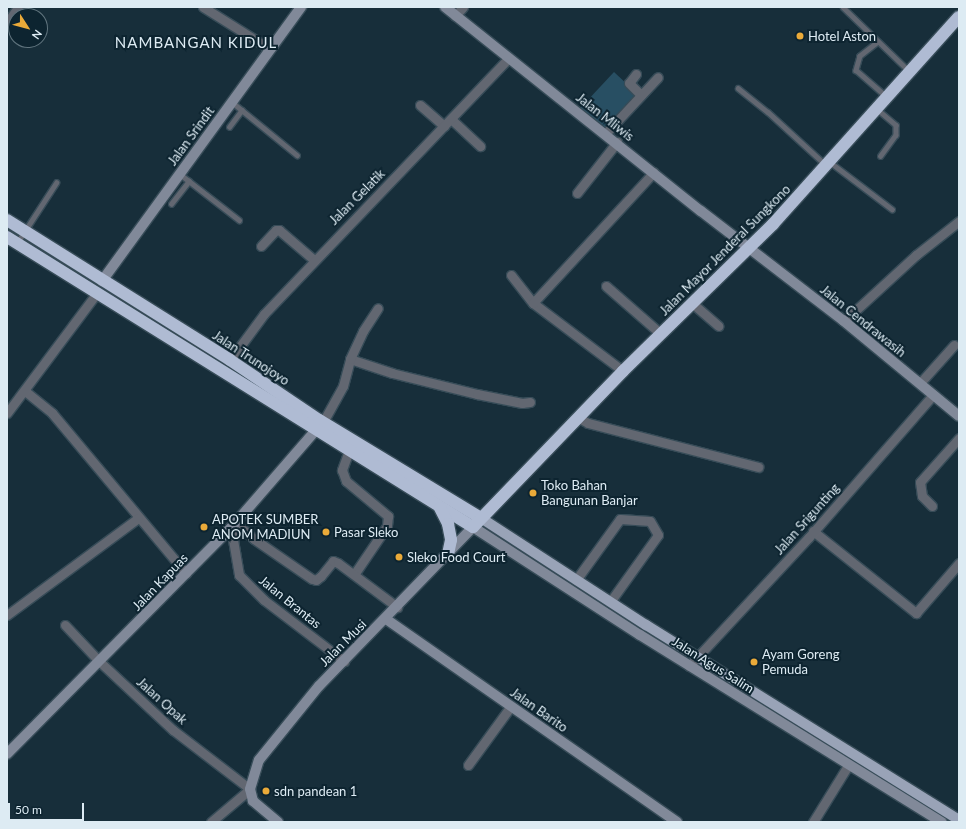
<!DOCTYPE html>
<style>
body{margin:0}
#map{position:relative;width:966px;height:829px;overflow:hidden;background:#172e3a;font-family:Lato,sans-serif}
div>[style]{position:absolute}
.green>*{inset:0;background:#284f63;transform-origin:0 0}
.roads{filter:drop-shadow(1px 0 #374c58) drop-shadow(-1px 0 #374c58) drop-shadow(0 1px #374c58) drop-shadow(0 -1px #374c58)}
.lane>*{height:4.5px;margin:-2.25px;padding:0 2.25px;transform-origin:2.25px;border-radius:2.25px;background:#626771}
.street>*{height:9px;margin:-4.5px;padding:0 4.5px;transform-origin:4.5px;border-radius:4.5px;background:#626771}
.secondary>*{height:10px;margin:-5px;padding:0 5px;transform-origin:5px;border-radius:5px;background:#818999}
.primary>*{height:10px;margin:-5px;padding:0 5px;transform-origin:5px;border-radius:5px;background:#99a3b7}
.highway>*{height:12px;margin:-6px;padding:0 6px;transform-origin:6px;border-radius:6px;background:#afbbd3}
.dots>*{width:11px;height:11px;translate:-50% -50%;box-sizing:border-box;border:2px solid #0d2430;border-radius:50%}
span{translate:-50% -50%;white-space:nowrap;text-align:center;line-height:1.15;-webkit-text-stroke:4px #0d2430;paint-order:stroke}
.poi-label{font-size:13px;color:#ddebf3}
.left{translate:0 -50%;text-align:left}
.street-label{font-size:13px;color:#ddebf3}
.quarter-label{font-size:15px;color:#ddebf3;letter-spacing:1px}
.frame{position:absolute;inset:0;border:8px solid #ddebf3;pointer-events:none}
.north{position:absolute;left:8px;top:8px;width:40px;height:40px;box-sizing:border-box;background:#0d2430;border:1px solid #60747e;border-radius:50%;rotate:126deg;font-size:11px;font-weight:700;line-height:16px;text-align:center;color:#ddebf3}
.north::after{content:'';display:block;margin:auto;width:14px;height:18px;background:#eaaa39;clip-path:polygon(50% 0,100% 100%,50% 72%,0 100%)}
.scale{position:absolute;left:8px;top:803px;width:76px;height:18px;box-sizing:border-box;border:2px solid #ddebf3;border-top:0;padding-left:5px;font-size:12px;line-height:14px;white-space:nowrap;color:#ddebf3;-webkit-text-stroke:3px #0d2430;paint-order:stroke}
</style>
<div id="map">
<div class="green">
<i style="left:614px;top:72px;width:34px;height:52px;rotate:43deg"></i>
</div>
<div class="roads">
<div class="lane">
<i style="left:843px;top:7px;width:92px;rotate:44.1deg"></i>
<i style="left:878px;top:42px;width:23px;rotate:142deg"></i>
<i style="left:860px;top:56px;width:15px;rotate:106deg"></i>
<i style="left:856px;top:70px;width:40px;rotate:41deg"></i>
<i style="left:738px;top:88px;width:38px;rotate:39deg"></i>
<i style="left:768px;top:112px;width:79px;rotate:42.4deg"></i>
<i style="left:232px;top:102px;width:84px;rotate:39.2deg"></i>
<i style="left:877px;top:109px;width:25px;rotate:40deg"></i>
<i style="left:896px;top:125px;width:10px;rotate:90deg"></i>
<i style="left:896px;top:135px;width:26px;rotate:126deg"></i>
<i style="left:229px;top:127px;width:21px;rotate:-53deg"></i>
<i style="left:830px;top:162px;width:78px;rotate:37.2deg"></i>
<i style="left:180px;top:174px;width:75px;rotate:37.9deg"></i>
<i style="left:171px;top:204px;width:29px;rotate:-52deg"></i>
<i style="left:17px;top:243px;width:72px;rotate:-57deg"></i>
</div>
<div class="street">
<i style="left:203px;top:7px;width:79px;rotate:32.1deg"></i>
<i style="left:455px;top:16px;width:12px;rotate:-48deg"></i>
<i style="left:7px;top:23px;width:19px;rotate:-55deg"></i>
<i style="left:636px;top:74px;width:11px;rotate:128deg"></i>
<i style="left:629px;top:83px;width:17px;rotate:45deg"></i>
<i style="left:420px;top:105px;width:32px;rotate:41deg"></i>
<i style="left:451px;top:119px;width:40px;rotate:43deg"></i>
<i style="left:606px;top:133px;width:76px;rotate:-47.1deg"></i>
<i style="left:577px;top:193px;width:65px;rotate:-51.9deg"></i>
<i style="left:261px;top:246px;width:22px;rotate:-47deg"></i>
<i style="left:276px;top:230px;width:3px"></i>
<i style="left:279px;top:230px;width:46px;rotate:40.6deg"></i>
<i style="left:511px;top:275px;width:36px;rotate:52deg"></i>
<i style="left:606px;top:286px;width:73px;rotate:41.1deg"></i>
<i style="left:692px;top:303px;width:35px;rotate:41deg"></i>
<i style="left:844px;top:321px;width:98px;rotate:-42.5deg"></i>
<i style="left:916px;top:255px;width:55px;rotate:-38.3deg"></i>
<i style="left:350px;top:359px;width:44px;rotate:18.4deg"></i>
<i style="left:392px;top:373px;width:88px;rotate:13.9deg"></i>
<i style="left:477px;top:394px;width:46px;rotate:11.3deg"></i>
<i style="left:522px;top:403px;width:8px;rotate:-7deg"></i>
<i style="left:230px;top:360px;width:57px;rotate:-53.5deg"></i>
<i style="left:264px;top:314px;width:354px;rotate:-46.3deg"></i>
<i style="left:623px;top:371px;width:113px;rotate:-142.9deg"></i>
<i style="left:533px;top:303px;width:178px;rotate:-47.3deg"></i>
<i style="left:920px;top:383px;width:51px;rotate:-48.2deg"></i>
<i style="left:25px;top:391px;width:35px;rotate:39deg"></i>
<i style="left:52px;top:413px;width:209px;rotate:50.1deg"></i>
<i style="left:7px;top:413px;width:149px;rotate:-53.2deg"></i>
<i style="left:579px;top:418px;width:10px;rotate:29deg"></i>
<i style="left:588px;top:423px;width:176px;rotate:14.5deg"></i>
<i style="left:323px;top:422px;width:41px;rotate:-60.9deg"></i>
<i style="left:343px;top:386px;width:28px;rotate:-75deg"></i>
<i style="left:350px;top:359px;width:31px;rotate:-65deg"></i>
<i style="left:363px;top:331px;width:27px;rotate:-57deg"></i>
<i style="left:351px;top:445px;width:27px;rotate:110deg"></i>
<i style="left:342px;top:470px;width:12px;rotate:70deg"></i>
<i style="left:346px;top:481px;width:55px;rotate:39.8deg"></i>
<i style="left:388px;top:516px;width:10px;rotate:96deg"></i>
<i style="left:387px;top:526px;width:57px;rotate:124.2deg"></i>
<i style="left:932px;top:506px;width:14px;rotate:-135deg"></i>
<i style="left:922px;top:496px;width:14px;rotate:-98deg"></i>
<i style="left:920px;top:482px;width:59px;rotate:-48.4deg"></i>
<i style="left:235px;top:523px;width:25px;rotate:40deg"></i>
<i style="left:254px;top:539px;width:70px;rotate:34.6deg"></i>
<i style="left:312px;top:579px;width:4px;rotate:14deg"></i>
<i style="left:316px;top:580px;width:6px;rotate:-39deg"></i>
<i style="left:321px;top:576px;width:19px;rotate:-51deg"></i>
<i style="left:333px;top:561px;width:5px;rotate:22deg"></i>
<i style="left:338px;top:563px;width:74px;rotate:36.7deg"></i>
<i style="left:231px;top:528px;width:48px;rotate:80.3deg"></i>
<i style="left:239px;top:575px;width:35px;rotate:45deg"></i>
<i style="left:264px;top:600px;width:101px;rotate:37.3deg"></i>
<i style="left:813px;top:531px;width:132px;rotate:38.5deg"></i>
<i style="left:916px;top:613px;width:66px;rotate:-49.3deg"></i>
<i style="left:576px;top:580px;width:75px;rotate:-54.2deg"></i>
<i style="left:620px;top:519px;width:30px;rotate:4deg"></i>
<i style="left:650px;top:521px;width:16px;rotate:60deg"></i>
<i style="left:658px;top:535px;width:82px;rotate:125.6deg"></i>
<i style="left:7px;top:615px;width:163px;rotate:-36.5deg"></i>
<i style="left:65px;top:625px;width:51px;rotate:46.6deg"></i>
<i style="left:100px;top:662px;width:100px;rotate:43deg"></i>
<i style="left:173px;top:730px;width:97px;rotate:37.5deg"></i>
<i style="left:250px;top:789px;width:51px;rotate:139.8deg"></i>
<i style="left:689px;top:666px;width:176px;rotate:-47.1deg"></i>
<i style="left:809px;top:537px;width:189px;rotate:-48.9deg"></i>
<i style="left:468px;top:765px;width:73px;rotate:-53.9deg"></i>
<i style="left:813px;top:822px;width:68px;rotate:-58.2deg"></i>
</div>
<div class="secondary">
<i style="left:445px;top:7px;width:327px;rotate:38.6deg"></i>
<i style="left:701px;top:211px;width:180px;rotate:37.6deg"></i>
<i style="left:844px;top:321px;width:149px;rotate:39.6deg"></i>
<i style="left:102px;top:281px;width:339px;rotate:-54deg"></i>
<i style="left:386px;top:619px;width:355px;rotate:34.9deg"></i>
<i style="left:7px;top:754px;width:318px;rotate:-45.3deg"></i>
<i style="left:231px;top:528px;width:138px;rotate:-49.1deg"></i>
<i style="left:278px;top:822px;width:33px;rotate:-140deg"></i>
<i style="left:253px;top:801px;width:12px;rotate:-104deg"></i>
<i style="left:250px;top:789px;width:30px;rotate:-73deg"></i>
<i style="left:259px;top:760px;width:95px;rotate:-51deg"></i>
<i style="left:319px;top:686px;width:221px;rotate:-45.9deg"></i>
<i style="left:473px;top:527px;width:199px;rotate:32.9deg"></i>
<i style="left:640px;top:635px;width:355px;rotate:31.8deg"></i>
</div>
<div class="primary">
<i style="left:481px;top:518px;width:197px;rotate:33deg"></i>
<i style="left:646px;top:625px;width:369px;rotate:31.9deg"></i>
</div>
<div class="highway">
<i style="left:7px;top:220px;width:263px;rotate:32.1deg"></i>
<i style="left:230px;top:360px;width:107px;rotate:34deg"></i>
<i style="left:319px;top:420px;width:189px;rotate:31.2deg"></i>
<i style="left:7px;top:237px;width:549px;rotate:31.89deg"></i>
<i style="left:473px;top:527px;width:216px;rotate:-46.1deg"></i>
<i style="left:623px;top:371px;width:210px;rotate:-44.4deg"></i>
<i style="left:773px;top:224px;width:278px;rotate:-48.1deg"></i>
<i style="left:440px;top:508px;width:18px;rotate:63deg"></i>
<i style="left:448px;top:524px;width:16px;rotate:79deg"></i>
<i style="left:451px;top:540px;width:14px;rotate:102deg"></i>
</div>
</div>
<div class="dots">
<i style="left:800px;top:36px;background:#eaaa39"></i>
<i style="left:533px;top:493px;background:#eaaa39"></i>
<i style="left:204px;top:527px;background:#eaaa39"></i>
<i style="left:326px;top:532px;background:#eaaa39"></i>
<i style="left:399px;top:557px;background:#eaaa39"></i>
<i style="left:754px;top:662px;background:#eaaa39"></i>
<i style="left:266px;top:791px;background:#eaaa39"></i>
</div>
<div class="poi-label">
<span class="left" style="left:808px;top:36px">Hotel Aston</span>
<span class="left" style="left:541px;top:493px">Toko Bahan<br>Bangunan Banjar</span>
<span class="left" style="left:212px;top:527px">APOTEK SUMBER<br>ANOM MADIUN</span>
<span class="left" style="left:334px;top:532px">Pasar Sleko</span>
<span class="left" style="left:407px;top:557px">Sleko Food Court</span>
<span class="left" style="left:762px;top:662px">Ayam Goreng<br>Pemuda</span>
<span class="left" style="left:274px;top:791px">sdn pandean 1</span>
</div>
<div class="street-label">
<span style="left:605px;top:117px;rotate:38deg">Jalan Mliwis</span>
<span style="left:191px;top:136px;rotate:-54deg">Jalan Srindit</span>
<span style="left:357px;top:197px;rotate:-45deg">Jalan Gelatik</span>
<span style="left:725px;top:250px;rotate:-45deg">Jalan Mayor Jenderal Sungkono</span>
<span style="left:863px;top:321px;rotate:39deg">Jalan Cendrawasih</span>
<span style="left:251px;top:358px;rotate:33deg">Jalan Trunojoyo</span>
<span style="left:807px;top:519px;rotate:-48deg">Jalan Srigunting</span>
<span style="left:160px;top:582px;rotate:-46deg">Jalan Kapuas</span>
<span style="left:290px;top:602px;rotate:39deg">Jalan Brantas</span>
<span style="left:343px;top:643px;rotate:-45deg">Jalan Musi</span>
<span style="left:713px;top:665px;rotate:32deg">Jalan Agus Salim</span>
<span style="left:162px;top:701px;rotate:42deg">Jalan Opak</span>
<span style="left:539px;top:710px;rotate:35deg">Jalan Barito</span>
</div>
<div class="quarter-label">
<span style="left:196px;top:43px">NAMBANGAN KIDUL</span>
</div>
<div class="frame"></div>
<div class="north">N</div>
<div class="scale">50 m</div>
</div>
